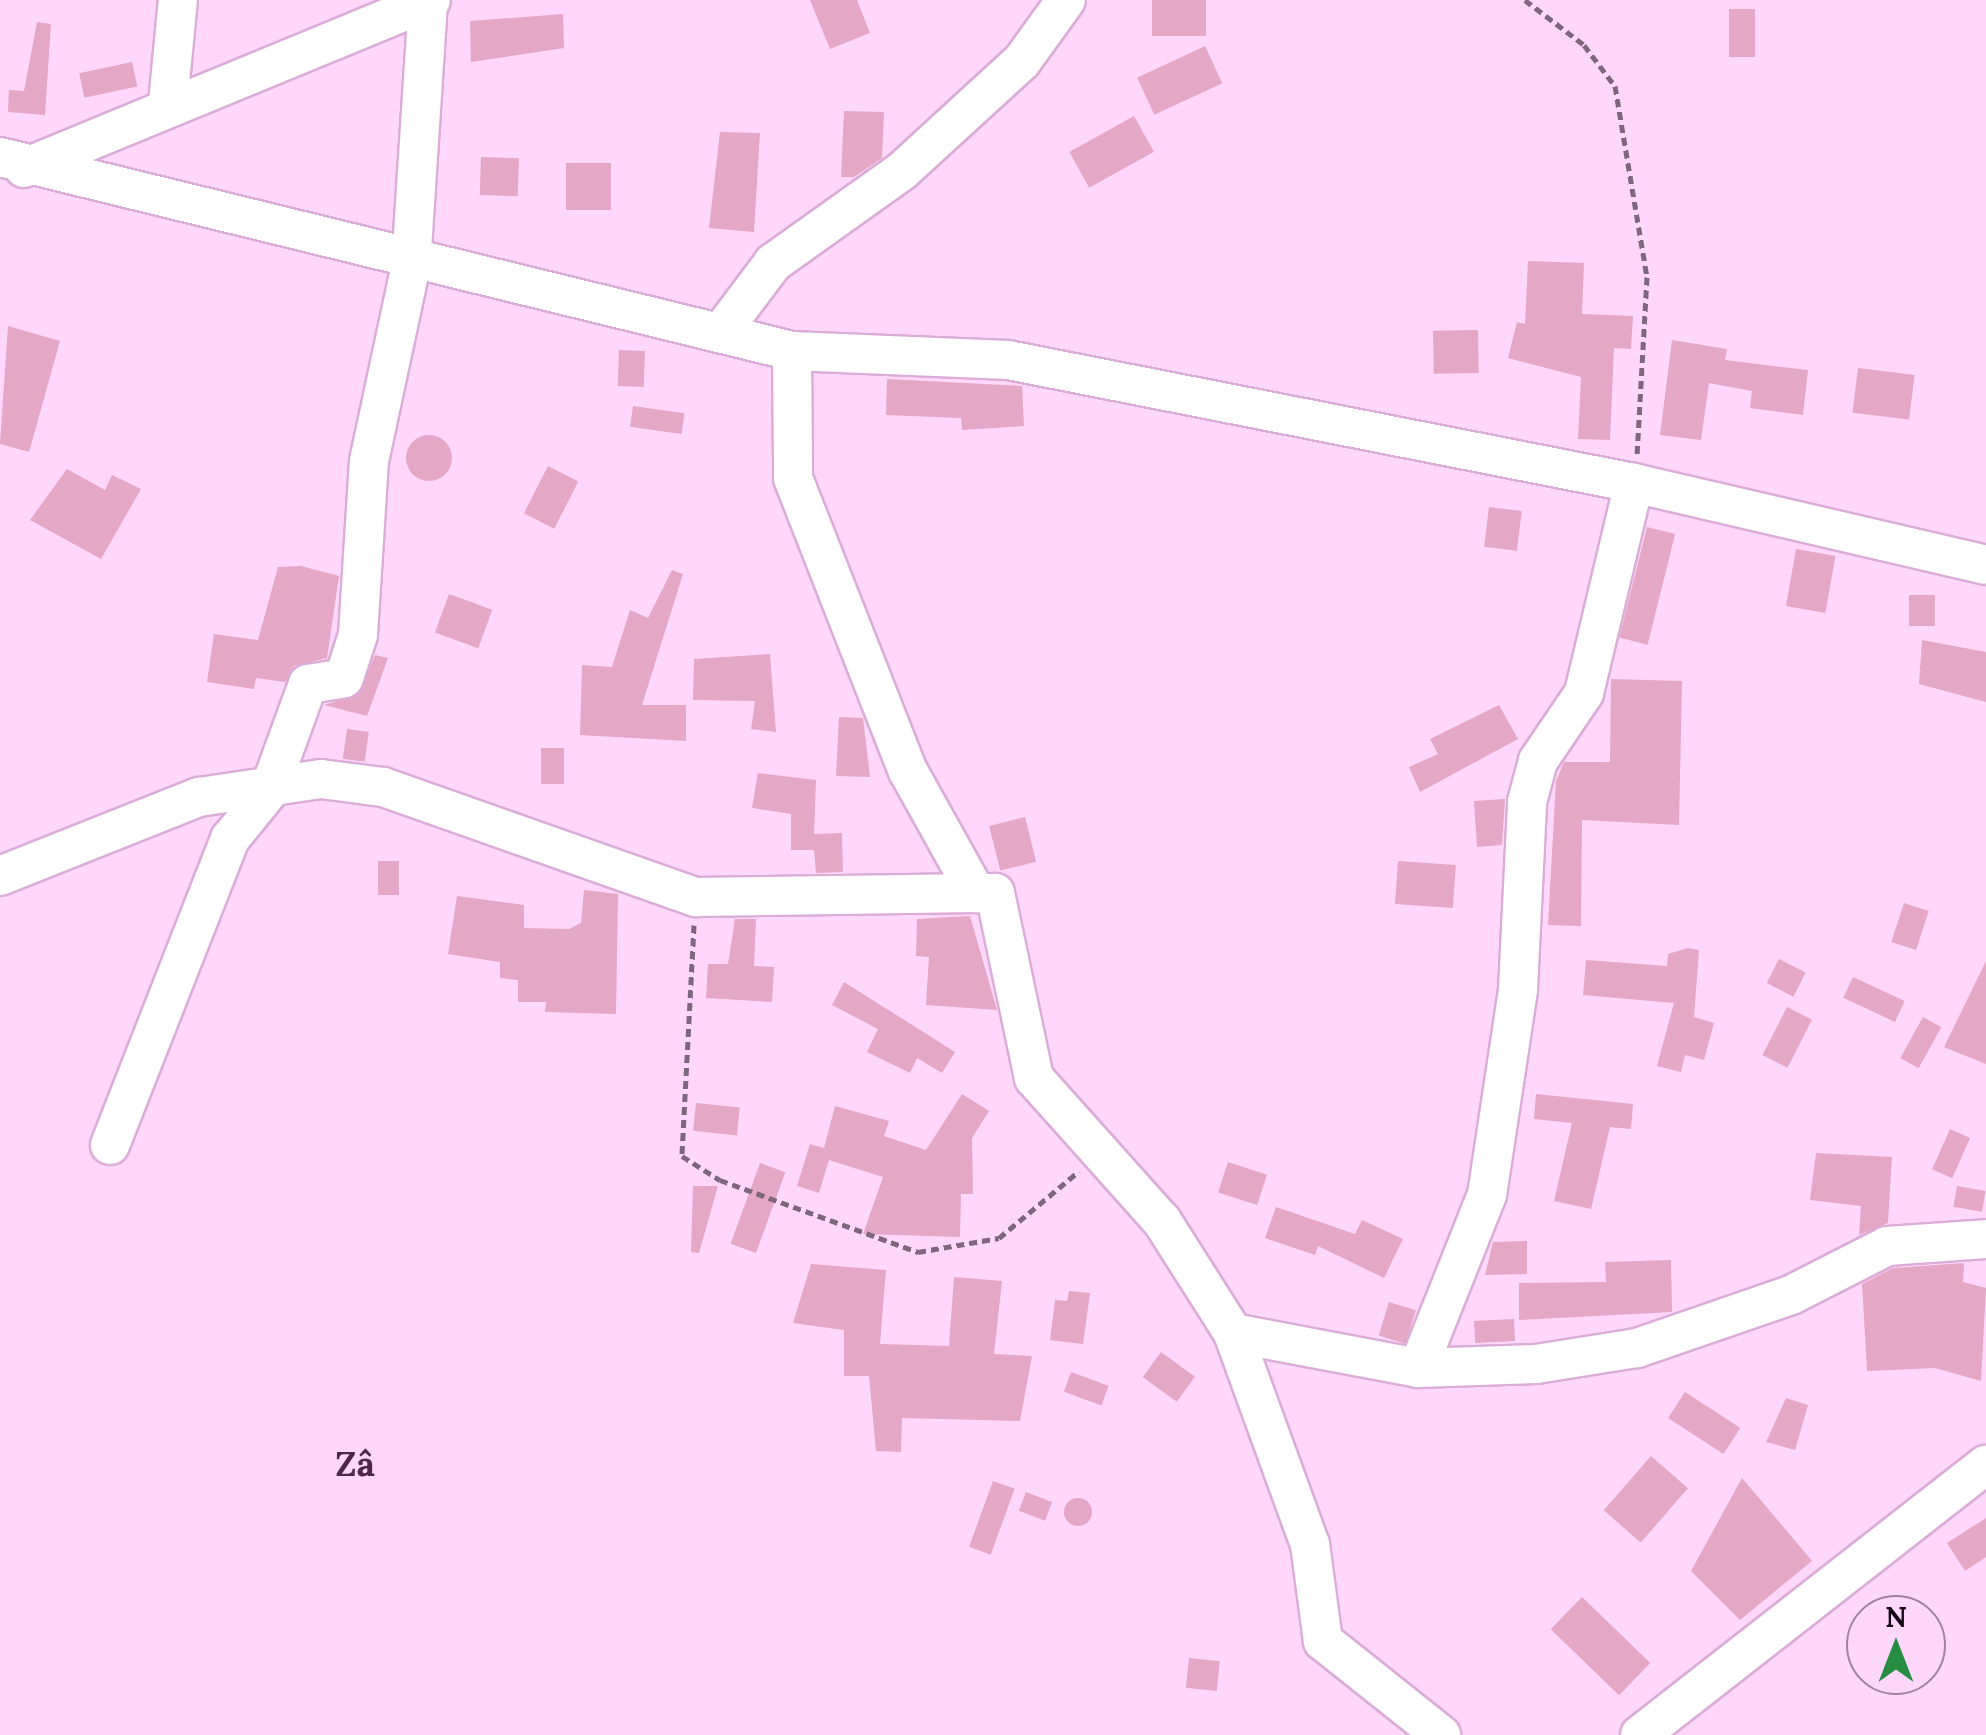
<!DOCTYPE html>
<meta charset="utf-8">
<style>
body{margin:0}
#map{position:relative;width:1986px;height:1735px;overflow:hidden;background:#ffd7fc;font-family:Lora,serif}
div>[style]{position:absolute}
.building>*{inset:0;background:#e4a7c5;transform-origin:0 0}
.round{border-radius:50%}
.path>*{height:5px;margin-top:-2.5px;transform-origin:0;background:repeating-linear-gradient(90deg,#80657e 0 8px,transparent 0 13px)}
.roads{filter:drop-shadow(2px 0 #dcacd8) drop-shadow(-2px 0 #dcacd8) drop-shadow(0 2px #dcacd8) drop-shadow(0 -2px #dcacd8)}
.minor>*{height:38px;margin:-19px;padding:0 19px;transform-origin:19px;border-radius:19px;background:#fff}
span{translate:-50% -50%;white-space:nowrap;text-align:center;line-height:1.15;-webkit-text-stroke:9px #ffd7fc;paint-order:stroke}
.quarter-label{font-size:35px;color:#4e274c;font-weight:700}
.north{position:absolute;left:1846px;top:1595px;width:100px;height:100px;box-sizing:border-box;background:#ffd7fc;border:2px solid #a183a0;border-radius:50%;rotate:0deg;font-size:28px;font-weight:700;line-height:40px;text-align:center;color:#150615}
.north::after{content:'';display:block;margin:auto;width:35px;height:45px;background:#278d43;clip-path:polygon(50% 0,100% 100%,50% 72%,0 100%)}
</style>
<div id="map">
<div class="building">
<i style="clip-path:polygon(810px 0,857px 0,870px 33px,830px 49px)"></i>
<i style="left:1152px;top:0;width:54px;height:36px"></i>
<i style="left:1729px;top:9px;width:26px;height:48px"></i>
<i style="clip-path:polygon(563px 14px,564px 48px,471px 62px,470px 21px)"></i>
<i style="clip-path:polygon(37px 22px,51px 24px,45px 115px,8px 112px,9px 90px,24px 91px)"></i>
<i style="left:1205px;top:46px;width:41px;height:75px;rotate:65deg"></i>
<i style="left:132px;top:62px;width:25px;height:54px;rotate:78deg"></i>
<i style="clip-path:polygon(844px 111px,884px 112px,882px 158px,854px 177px,841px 177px)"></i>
<i style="left:1134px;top:116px;width:41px;height:74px;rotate:61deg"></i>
<i style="clip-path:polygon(720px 132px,760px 133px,754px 232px,709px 228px)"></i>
<i style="left:481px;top:157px;width:38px;height:38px;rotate:2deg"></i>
<i style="left:566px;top:163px;width:45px;height:47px"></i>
<i style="clip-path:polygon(1528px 261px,1584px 263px,1582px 314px,1633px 316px,1631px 349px,1614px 348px,1610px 440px,1578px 439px,1581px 377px,1508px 358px,1517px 322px,1525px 324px)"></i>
<i style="clip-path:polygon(8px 326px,60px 341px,29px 452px,0 444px)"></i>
<i style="left:1478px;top:330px;width:43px;height:45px;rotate:89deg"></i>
<i style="clip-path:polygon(1672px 340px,1727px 349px,1725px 360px,1808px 370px,1803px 415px,1750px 408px,1752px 391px,1709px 383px,1701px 440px,1660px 435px)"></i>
<i style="left:619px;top:350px;width:26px;height:36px;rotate:2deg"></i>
<i style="left:1858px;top:368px;width:57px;height:45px;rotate:7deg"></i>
<i style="clip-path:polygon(887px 379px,1022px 386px,1024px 426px,962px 430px,961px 418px,886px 415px)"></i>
<i style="left:633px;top:406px;width:52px;height:21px;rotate:8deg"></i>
<i class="round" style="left:406px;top:435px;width:46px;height:46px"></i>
<i style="left:548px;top:466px;width:34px;height:53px;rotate:27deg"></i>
<i style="clip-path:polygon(67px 469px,105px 490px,112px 475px,141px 489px,101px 559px,30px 520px)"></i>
<i style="left:1489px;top:507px;width:33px;height:40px;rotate:7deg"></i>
<i style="left:1647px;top:527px;width:29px;height:114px;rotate:14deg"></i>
<i style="left:1796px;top:549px;width:40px;height:58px;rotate:10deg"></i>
<i style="clip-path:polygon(301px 566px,339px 576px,327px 658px,294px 666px,285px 682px,256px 678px,254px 689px,207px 682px,214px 634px,258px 640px,278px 567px)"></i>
<i style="clip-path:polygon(672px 570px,683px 574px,642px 705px,686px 705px,686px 741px,580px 735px,582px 665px,612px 667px,630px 610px,648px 618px)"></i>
<i style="left:449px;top:594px;width:46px;height:41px;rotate:20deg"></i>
<i style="left:1909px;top:595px;width:26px;height:31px"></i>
<i style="clip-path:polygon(1922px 640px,1986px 652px,1986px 702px,1919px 684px)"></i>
<i style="clip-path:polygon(770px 654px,776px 732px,751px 729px,755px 701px,693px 700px,694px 659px)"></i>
<i style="clip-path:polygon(375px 655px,388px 658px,367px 716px,324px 705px,359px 694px)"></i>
<i style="clip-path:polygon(1611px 679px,1682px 681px,1679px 825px,1582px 820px,1581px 926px,1548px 925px,1556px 781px,1564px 762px,1610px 762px)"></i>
<i style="clip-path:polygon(1499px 705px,1518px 739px,1420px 792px,1409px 767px,1438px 754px,1430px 739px)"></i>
<i style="clip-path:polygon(839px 717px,863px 718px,870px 777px,836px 776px)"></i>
<i style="left:347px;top:729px;width:22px;height:30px;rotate:8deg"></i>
<i style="left:541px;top:748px;width:23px;height:36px"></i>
<i style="clip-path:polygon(758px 773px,816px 780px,814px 834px,842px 833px,843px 872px,816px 873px,814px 850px,791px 850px,791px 814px,752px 808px)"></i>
<i style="clip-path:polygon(1505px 799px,1502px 845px,1477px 847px,1474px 801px)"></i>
<i style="left:1025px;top:817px;width:46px;height:37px;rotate:76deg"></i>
<i style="left:378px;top:861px;width:21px;height:34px"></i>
<i style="left:1398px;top:861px;width:58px;height:43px;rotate:4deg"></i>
<i style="clip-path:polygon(584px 890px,618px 894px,616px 1014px,545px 1012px,546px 1002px,518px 1002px,518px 980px,500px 978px,500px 962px,448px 954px,457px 896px,524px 905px,524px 928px,569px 929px,581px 923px)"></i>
<i style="left:1904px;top:903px;width:26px;height:41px;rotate:18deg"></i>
<i style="clip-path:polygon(970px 916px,997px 1010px,926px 1005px,929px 957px,916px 956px,917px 919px)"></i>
<i style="clip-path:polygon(735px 919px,756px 919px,754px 966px,774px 967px,772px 1002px,706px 998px,708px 964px,728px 964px)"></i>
<i style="clip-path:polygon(1688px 948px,1699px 950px,1694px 1017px,1714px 1023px,1704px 1060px,1685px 1055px,1681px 1072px,1657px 1066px,1674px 1003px,1583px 995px,1586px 960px,1667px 966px,1668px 954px)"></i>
<i style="left:1779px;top:959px;width:30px;height:27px;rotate:27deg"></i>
<i style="clip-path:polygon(1986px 961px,1986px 1064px,1944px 1047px)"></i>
<i style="left:1853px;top:977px;width:57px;height:23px;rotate:25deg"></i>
<i style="clip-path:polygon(844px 982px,955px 1052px,942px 1073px,917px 1058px,910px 1073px,867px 1052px,878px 1029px,832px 1005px)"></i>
<i style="left:1787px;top:1007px;width:28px;height:54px;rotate:27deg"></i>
<i style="left:1923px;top:1017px;width:21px;height:47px;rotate:29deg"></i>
<i style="clip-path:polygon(962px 1094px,989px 1111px,972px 1138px,973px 1194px,961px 1194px,960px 1237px,863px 1234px,883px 1177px,829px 1160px,819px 1193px,797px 1186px,810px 1144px,824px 1148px,835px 1106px,889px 1121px,884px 1136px,926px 1150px)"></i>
<i style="clip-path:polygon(1536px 1094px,1633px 1104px,1631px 1129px,1610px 1127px,1591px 1209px,1554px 1201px,1572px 1123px,1534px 1119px)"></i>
<i style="left:696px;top:1103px;width:44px;height:28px;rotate:6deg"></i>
<i style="left:1950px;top:1129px;width:22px;height:44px;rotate:24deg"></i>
<i style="clip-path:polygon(1816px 1153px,1892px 1157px,1888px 1223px,1859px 1235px,1861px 1206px,1810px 1200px)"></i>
<i style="left:1228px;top:1162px;width:41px;height:32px;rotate:18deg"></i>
<i style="left:760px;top:1163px;width:27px;height:86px;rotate:20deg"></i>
<i style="clip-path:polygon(693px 1186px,718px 1186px,699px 1253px,691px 1252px)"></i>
<i style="left:1957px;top:1186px;width:29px;height:21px;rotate:10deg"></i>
<i style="clip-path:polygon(1276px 1207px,1355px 1234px,1362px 1220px,1403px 1239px,1384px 1278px,1318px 1246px,1315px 1255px,1265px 1238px)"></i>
<i style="clip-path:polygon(1527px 1241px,1527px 1274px,1485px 1275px,1493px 1242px)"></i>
<i style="clip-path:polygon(1671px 1260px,1672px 1312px,1519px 1320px,1519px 1283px,1606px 1282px,1605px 1262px)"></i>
<i style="clip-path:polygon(1964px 1263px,1963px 1282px,1986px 1288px,1981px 1381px,1935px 1368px,1867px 1371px,1862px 1284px,1893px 1268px)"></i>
<i style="clip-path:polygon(811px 1264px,886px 1270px,880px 1344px,949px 1346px,954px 1277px,1002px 1281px,994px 1354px,1032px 1356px,1020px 1421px,902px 1418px,901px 1452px,876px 1451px,869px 1376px,844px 1376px,844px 1330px,793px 1323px)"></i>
<i style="clip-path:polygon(1069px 1291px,1090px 1293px,1083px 1344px,1050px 1340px,1055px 1300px,1067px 1301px)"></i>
<i style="left:1389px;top:1302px;width:28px;height:35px;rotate:17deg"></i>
<i style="left:1514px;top:1319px;width:22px;height:40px;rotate:87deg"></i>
<i style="left:1161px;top:1352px;width:42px;height:31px;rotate:36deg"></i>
<i style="left:1071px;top:1372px;width:40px;height:21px;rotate:20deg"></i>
<i style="left:1685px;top:1392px;width:66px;height:31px;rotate:33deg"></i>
<i style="clip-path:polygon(1786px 1398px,1808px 1405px,1795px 1450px,1766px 1442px)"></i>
<i style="left:1651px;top:1456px;width:49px;height:72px;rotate:41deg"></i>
<i style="clip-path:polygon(1742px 1478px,1812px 1561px,1740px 1620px,1691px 1571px)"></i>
<i style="left:993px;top:1481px;width:23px;height:70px;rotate:20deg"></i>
<i style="left:1026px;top:1492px;width:28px;height:20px;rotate:21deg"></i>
<i class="round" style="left:1064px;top:1498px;width:28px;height:28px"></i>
<i style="clip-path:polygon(1986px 1518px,1986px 1557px,1965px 1571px,1947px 1543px)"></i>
<i style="left:1582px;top:1597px;width:95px;height:45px;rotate:44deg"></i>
<i style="left:1189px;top:1658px;width:31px;height:30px;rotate:6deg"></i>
</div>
<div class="path">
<i style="left:1525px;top:0;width:74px;rotate:37.3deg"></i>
<i style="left:1584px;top:45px;width:51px;rotate:52.9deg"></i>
<i style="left:1615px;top:86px;width:194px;rotate:80.5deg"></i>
<i style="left:1647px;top:277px;width:177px;rotate:93.2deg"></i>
<i style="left:694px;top:925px;width:231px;rotate:93deg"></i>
<i style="left:682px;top:1156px;width:45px;rotate:32.3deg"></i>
<i style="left:720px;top:1180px;width:211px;rotate:20deg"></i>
<i style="left:918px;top:1252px;width:82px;rotate:-9.8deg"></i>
<i style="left:999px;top:1238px;width:104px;rotate:-39.9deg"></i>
</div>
<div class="roads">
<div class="minor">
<i style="left:168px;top:103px;width:103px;rotate:-84.5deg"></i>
<i style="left:0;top:157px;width:815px;rotate:13.76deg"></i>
<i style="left:792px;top:351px;width:216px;rotate:2.4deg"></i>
<i style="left:1008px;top:360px;width:638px;rotate:11.12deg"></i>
<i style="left:1634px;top:483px;width:361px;rotate:13.1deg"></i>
<i style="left:24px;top:168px;width:440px;rotate:-22.4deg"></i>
<i style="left:722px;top:331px;width:85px;rotate:-53.1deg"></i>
<i style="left:773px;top:263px;width:158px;rotate:-35.5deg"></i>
<i style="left:902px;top:171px;width:163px;rotate:-42.5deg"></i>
<i style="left:1022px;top:61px;width:75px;rotate:-54.2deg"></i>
<i style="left:792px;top:351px;width:127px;rotate:89.5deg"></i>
<i style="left:793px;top:478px;width:315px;rotate:68.6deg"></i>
<i style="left:908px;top:771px;width:140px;rotate:60.9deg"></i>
<i style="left:976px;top:893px;width:19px"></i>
<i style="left:995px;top:893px;width:189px;rotate:78.1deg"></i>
<i style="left:1034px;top:1078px;width:192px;rotate:48.2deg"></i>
<i style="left:1162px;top:1221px;width:133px;rotate:57.6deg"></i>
<i style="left:1233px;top:1333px;width:225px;rotate:70deg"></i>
<i style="left:1310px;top:1544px;width:98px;rotate:82.4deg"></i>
<i style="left:1323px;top:1641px;width:151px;rotate:38.5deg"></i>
<i style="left:0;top:876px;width:214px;rotate:-21.7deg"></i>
<i style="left:199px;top:797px;width:123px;rotate:-8.4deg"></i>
<i style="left:321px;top:779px;width:63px;rotate:7.4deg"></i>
<i style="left:383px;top:787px;width:332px;rotate:19.4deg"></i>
<i style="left:696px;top:897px;width:280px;rotate:-0.8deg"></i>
<i style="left:110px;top:1145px;width:329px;rotate:-68.6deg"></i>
<i style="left:230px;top:839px;width:62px;rotate:-50.9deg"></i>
<i style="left:269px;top:791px;width:114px;rotate:-70deg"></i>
<i style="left:308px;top:684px;width:36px;rotate:-9deg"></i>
<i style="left:344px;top:678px;width:45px;rotate:-72deg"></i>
<i style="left:358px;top:635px;width:174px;rotate:-86.4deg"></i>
<i style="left:369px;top:461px;width:200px;rotate:-77.9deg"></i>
<i style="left:411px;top:265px;width:266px;rotate:-86.3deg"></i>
<i style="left:1233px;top:1333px;width:188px;rotate:10.7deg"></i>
<i style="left:1418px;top:1368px;width:118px;rotate:-1.9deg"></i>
<i style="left:1536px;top:1364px;width:102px;rotate:-9deg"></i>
<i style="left:1637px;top:1348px;width:163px;rotate:-19deg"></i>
<i style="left:1791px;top:1295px;width:108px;rotate:-27deg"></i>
<i style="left:1887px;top:1246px;width:99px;rotate:-4deg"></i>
<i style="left:1418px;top:1368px;width:186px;rotate:-68.3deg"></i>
<i style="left:1487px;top:1195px;width:208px;rotate:-81.4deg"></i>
<i style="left:1518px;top:989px;width:187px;rotate:-87.2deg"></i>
<i style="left:1527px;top:802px;width:42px;rotate:-75deg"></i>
<i style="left:1538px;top:761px;width:82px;rotate:-55.9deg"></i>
<i style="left:1584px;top:693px;width:216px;rotate:-76.6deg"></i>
<i style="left:1640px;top:1735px;width:439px;rotate:-38deg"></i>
</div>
</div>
<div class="quarter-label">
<span style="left:355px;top:1464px">Zâ</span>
</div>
<div class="north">N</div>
</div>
